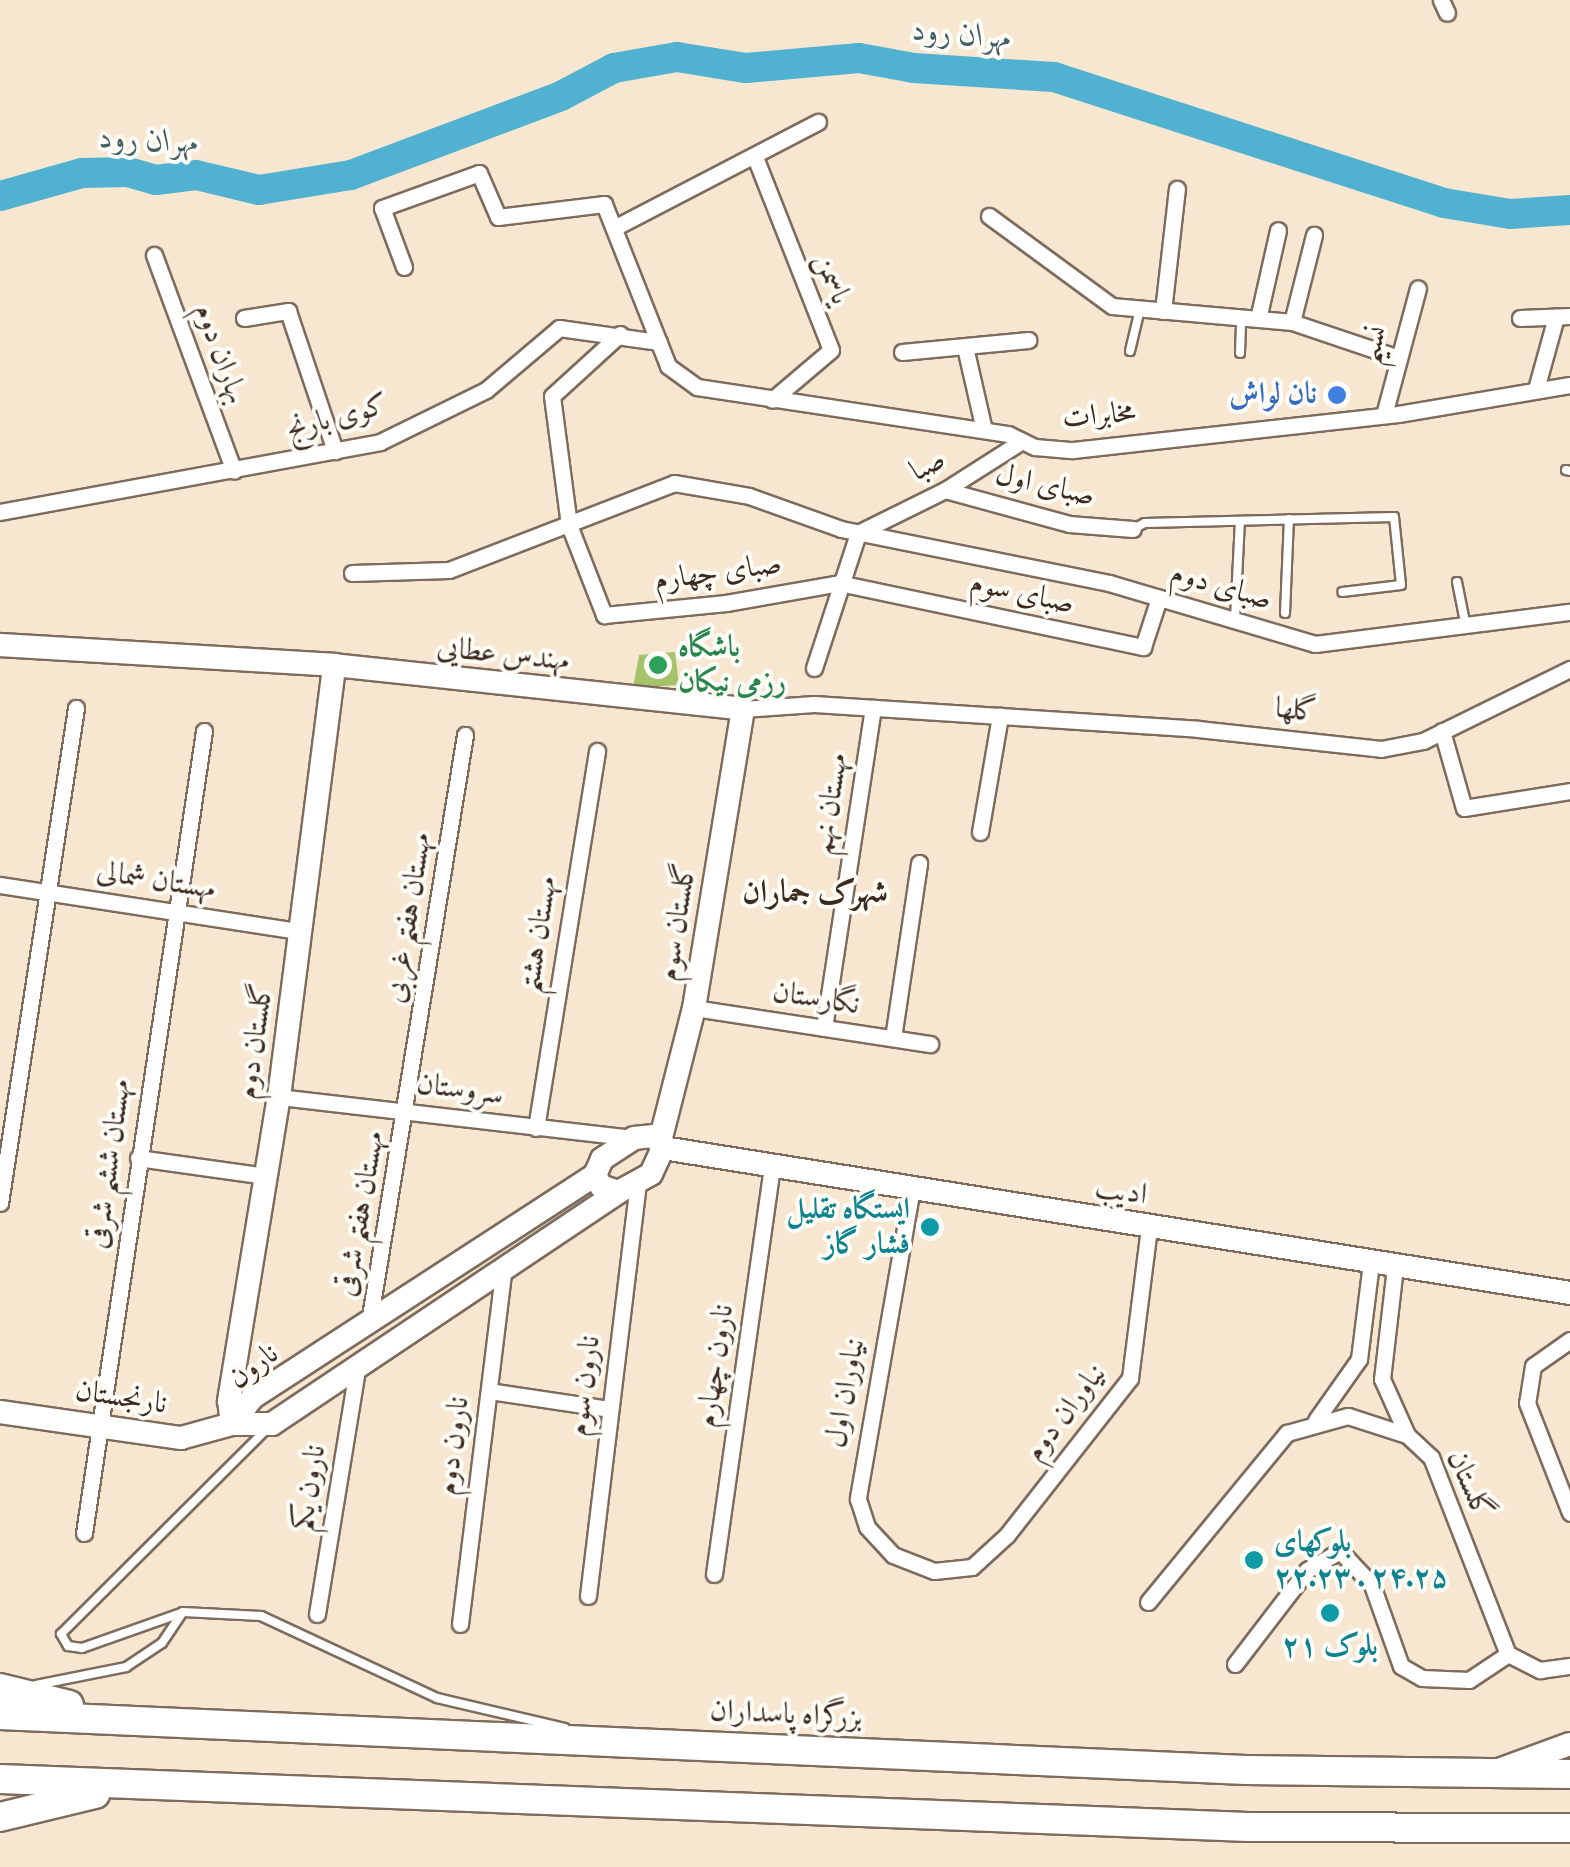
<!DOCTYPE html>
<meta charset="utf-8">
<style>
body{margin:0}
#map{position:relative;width:1570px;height:1867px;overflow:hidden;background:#f7e7d1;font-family:"IM FELL DW Pica",Amiri,serif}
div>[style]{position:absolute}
.green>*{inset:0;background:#a4c36b}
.river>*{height:30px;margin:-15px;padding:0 15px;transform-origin:15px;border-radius:15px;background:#51b1d0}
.roads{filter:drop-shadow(2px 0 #7d6c5d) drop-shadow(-2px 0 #7d6c5d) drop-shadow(0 2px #7d6c5d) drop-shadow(0 -2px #7d6c5d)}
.lane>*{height:8px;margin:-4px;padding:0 4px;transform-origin:4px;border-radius:4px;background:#fff}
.street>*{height:15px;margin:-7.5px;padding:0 7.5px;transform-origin:7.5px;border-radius:7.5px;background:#fff}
.secondary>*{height:22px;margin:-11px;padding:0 11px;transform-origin:11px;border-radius:11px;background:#fff}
.highway>*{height:28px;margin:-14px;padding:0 14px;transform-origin:14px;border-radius:14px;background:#fff}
.dots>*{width:28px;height:28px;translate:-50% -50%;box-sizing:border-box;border:5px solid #fdfcf7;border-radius:50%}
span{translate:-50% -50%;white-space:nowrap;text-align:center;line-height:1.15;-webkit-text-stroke:8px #fdfcf7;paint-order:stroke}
.street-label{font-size:30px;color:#3b2a1e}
.shop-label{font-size:30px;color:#366cbe;font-weight:700}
.right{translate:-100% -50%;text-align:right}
.leisure-label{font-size:30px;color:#27864d;font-weight:700}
.left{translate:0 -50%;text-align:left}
.culture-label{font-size:30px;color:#0d838f;font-weight:700}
.water-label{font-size:32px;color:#446065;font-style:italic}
.neighbourhood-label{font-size:32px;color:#3b2a1e;font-weight:700}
</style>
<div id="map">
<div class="green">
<i style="clip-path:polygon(675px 652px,679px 685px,633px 688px,639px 655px)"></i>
</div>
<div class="river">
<i style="left:0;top:196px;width:85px;rotate:-15.7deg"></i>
<i style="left:82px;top:173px;width:46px;rotate:-1.2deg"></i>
<i style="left:128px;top:172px;width:29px;rotate:16deg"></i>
<i style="left:156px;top:180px;width:40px;rotate:-7.1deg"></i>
<i style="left:196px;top:175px;width:65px;rotate:13.4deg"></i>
<i style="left:259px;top:190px;width:93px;rotate:-9.3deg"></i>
<i style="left:351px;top:175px;width:224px;rotate:-20.6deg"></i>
<i style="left:561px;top:96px;width:60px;rotate:-27.8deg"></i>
<i style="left:614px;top:68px;width:64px;rotate:-9.9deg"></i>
<i style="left:677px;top:57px;width:70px;rotate:9.1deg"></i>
<i style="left:746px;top:68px;width:113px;rotate:-5.1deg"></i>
<i style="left:859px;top:58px;width:56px;rotate:10.3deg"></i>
<i style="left:914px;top:68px;width:140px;rotate:3.7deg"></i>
<i style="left:1054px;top:77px;width:410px;rotate:17.9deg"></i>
<i style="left:1444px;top:203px;width:67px;rotate:9.5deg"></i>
<i style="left:1510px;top:214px;width:60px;rotate:-3.8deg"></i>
</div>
<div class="roads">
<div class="lane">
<i style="left:1130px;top:351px;width:43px;rotate:-76.6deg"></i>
<i style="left:1240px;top:353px;width:35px;rotate:-88deg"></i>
<i style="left:1566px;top:470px;width:4px;rotate:14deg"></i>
<i style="left:1133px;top:529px;width:13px;rotate:-27deg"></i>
<i style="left:1145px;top:523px;width:249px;rotate:-1.4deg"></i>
<i style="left:1394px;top:517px;width:68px;rotate:84.1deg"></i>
<i style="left:1401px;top:585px;width:59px;rotate:173.2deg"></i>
<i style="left:1457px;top:582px;width:46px;rotate:78.7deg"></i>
<i style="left:1285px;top:613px;width:94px;rotate:-87.6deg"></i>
<i style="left:1235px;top:619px;width:98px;rotate:-87.1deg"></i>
<i style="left:181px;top:1613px;width:105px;rotate:160.5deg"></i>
<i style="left:82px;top:1648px;width:14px;rotate:-172deg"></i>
<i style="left:68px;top:1646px;width:14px;rotate:-120deg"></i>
<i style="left:61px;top:1634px;width:288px;rotate:-44.9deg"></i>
<i style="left:36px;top:1685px;width:92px;rotate:-11.3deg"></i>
<i style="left:126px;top:1667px;width:43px;rotate:-33.7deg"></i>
<i style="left:162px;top:1643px;width:37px;rotate:-56deg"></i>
<i style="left:183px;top:1612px;width:78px;rotate:2.9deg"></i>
<i style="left:261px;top:1616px;width:194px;rotate:25deg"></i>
<i style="left:437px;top:1698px;width:131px;rotate:13.2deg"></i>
</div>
<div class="street">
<i style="left:1441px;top:0;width:14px;rotate:65deg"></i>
<i style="left:755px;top:157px;width:207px;rotate:68.5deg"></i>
<i style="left:831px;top:350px;width:77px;rotate:139.7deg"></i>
<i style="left:989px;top:216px;width:152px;rotate:36.2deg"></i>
<i style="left:1112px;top:306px;width:181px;rotate:5.1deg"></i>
<i style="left:1292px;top:322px;width:113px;rotate:18.6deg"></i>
<i style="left:614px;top:228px;width:230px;rotate:-27.5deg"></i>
<i style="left:154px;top:255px;width:230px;rotate:69.7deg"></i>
<i style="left:404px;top:267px;width:63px;rotate:-110.4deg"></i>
<i style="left:382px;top:208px;width:103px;rotate:-19.8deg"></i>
<i style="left:479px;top:173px;width:48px;rotate:66.6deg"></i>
<i style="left:498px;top:217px;width:107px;rotate:-7deg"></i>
<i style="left:604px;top:204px;width:174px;rotate:68.4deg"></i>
<i style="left:668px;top:366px;width:36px;rotate:36deg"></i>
<i style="left:697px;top:387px;width:315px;rotate:8.6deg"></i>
<i style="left:1008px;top:434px;width:30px;rotate:26deg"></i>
<i style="left:1035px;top:447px;width:38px;rotate:5deg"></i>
<i style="left:1073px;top:450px;width:327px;rotate:-6.3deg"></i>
<i style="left:1398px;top:414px;width:174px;rotate:-9.6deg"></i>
<i style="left:1163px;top:311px;width:123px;rotate:-83.5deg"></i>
<i style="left:244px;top:318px;width:45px;rotate:-9deg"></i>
<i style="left:288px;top:311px;width:148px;rotate:71.4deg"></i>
<i style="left:1520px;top:318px;width:50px;rotate:-2.3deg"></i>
<i style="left:1258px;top:319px;width:91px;rotate:-77.3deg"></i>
<i style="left:1292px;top:322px;width:90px;rotate:-75.8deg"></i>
<i style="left:620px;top:334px;width:92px;rotate:137.6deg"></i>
<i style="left:552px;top:396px;width:130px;rotate:82.5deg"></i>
<i style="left:569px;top:525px;width:97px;rotate:68.7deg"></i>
<i style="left:604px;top:615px;width:123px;rotate:-5.6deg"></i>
<i style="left:726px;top:603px;width:115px;rotate:-10deg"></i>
<i style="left:839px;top:583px;width:311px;rotate:11.9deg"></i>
<i style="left:1143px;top:647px;width:52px;rotate:-71.9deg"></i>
<i style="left:965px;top:347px;width:85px;rotate:77.1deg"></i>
<i style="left:902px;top:352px;width:127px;rotate:-5.4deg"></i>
<i style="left:1536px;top:389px;width:75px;rotate:-74.5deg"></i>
<i style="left:1384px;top:415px;width:131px;rotate:-75deg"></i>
<i style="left:945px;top:490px;width:129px;rotate:15.3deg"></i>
<i style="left:1069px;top:524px;width:64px;rotate:4.5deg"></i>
<i style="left:0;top:512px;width:386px;rotate:-10.4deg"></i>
<i style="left:380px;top:442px;width:118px;rotate:-26.1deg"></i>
<i style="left:486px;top:390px;width:96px;rotate:-40.3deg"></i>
<i style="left:559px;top:328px;width:101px;rotate:8deg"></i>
<i style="left:858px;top:533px;width:97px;rotate:-26.3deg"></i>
<i style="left:945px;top:490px;width:91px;rotate:-32.5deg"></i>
<i style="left:352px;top:573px;width:97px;rotate:-1.8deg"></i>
<i style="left:449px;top:570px;width:241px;rotate:-21.1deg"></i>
<i style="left:674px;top:483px;width:76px;rotate:9.8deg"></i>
<i style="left:749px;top:496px;width:98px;rotate:19.7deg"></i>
<i style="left:841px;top:529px;width:273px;rotate:11.4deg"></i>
<i style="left:1109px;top:583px;width:215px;rotate:16.5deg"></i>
<i style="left:1315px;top:644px;width:257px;rotate:-7.2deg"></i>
<i style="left:814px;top:668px;width:142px;rotate:-71.9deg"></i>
<i style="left:743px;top:709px;width:71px;rotate:-4deg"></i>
<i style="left:814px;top:704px;width:385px;rotate:3.7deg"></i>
<i style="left:1198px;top:729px;width:184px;rotate:6.2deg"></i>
<i style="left:1381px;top:749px;width:43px;rotate:-10.8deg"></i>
<i style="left:1423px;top:741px;width:164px;rotate:-26.1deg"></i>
<i style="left:1442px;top:731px;width:80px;rotate:74.1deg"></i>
<i style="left:1464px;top:808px;width:107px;rotate:-9.1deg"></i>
<i style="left:980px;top:832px;width:118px;rotate:-80.2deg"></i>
<i style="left:0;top:885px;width:306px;rotate:8.8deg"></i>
<i style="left:694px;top:1008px;width:239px;rotate:8.7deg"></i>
<i style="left:824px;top:1028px;width:324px;rotate:-81.3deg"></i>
<i style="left:893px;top:1038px;width:177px;rotate:-81.5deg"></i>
<i style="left:279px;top:1097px;width:357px;rotate:6.6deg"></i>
<i style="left:536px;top:1128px;width:382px;rotate:-80.8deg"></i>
<i style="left:138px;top:1158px;width:129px;rotate:8deg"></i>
<i style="left:912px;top:1188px;width:316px;rotate:99.9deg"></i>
<i style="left:858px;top:1499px;width:29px;rotate:72deg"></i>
<i style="left:867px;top:1527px;width:38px;rotate:47deg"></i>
<i style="left:893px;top:1555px;width:44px;rotate:21.3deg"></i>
<i style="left:934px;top:1571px;width:38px;rotate:-6deg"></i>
<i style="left:972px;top:1567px;width:47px;rotate:-42.4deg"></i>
<i style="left:1007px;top:1535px;width:199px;rotate:-51.9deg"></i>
<i style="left:1130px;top:1378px;width:152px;rotate:-82.8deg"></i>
<i style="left:0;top:1203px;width:501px;rotate:-81.27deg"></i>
<i style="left:1395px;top:1267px;width:113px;rotate:96.6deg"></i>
<i style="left:1382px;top:1379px;width:61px;rotate:65.9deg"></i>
<i style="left:369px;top:1323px;width:596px;rotate:-80.73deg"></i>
<i style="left:1570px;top:1340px;width:45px;rotate:144.9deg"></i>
<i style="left:1533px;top:1366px;width:37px;rotate:99deg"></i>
<i style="left:1527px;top:1403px;width:118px;rotate:68.6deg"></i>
<i style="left:489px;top:1391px;width:122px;rotate:8.5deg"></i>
<i style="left:1316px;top:1420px;width:75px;rotate:-54.8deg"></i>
<i style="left:1359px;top:1359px;width:97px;rotate:-82.9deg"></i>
<i style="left:84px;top:1533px;width:811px;rotate:-81.49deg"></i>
<i style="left:714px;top:1574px;width:412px;rotate:-81.9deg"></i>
<i style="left:588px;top:1596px;width:417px;rotate:-83.1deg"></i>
<i style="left:1148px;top:1602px;width:219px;rotate:-50.6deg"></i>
<i style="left:1287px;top:1433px;width:63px;rotate:-15.6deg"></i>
<i style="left:1348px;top:1416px;width:62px;rotate:17.9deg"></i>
<i style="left:1407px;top:1435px;width:33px;rotate:43deg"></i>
<i style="left:1431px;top:1457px;width:212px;rotate:68.7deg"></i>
<i style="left:1508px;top:1654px;width:36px;rotate:27deg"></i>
<i style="left:1540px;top:1670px;width:30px;rotate:-8deg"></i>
<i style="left:317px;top:1614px;width:246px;rotate:-80.7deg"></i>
<i style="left:460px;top:1624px;width:352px;rotate:-83deg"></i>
<i style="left:1235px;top:1664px;width:118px;rotate:-52.5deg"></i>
<i style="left:1307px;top:1570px;width:38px;rotate:-30deg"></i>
<i style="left:1340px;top:1551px;width:47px;rotate:46.7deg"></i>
<i style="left:1372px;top:1585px;width:86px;rotate:70.3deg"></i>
<i style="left:1401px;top:1666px;width:24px;rotate:30deg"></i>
<i style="left:1422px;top:1678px;width:47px;rotate:2.4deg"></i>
<i style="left:1469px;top:1680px;width:47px;rotate:-33.7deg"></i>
</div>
<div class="secondary">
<i style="left:0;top:645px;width:335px;rotate:3.4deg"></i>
<i style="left:334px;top:665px;width:411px;rotate:6.1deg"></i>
<i style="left:743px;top:709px;width:303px;rotate:99.3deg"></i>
<i style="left:694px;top:1008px;width:137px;rotate:104.3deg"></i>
<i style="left:654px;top:1136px;width:15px;rotate:53deg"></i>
<i style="left:663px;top:1148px;width:29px;rotate:115deg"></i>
<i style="left:651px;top:1174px;width:38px;rotate:151deg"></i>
<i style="left:618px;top:1192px;width:18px;rotate:-161deg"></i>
<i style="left:601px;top:1186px;width:13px;rotate:-119deg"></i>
<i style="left:595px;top:1175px;width:17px;rotate:-66deg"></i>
<i style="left:602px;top:1159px;width:38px;rotate:-33deg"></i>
<i style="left:634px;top:1138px;width:20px;rotate:-6deg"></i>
<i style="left:663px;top:1148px;width:919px;rotate:9.08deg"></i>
<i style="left:595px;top:1175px;width:408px;rotate:147deg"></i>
<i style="left:253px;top:1397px;width:34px;rotate:128deg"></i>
<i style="left:232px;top:1424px;width:40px"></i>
<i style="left:272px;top:1424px;width:417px;rotate:-33.8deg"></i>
<i style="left:0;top:1412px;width:183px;rotate:8.2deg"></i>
<i style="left:181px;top:1438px;width:53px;rotate:-15.4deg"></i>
<i style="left:232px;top:1424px;width:23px;rotate:-97deg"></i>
<i style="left:229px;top:1401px;width:308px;rotate:-80.7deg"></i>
<i style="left:279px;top:1097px;width:435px;rotate:-82.7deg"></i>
<i style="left:1493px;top:1772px;width:82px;rotate:-20deg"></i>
</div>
<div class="highway">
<i style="left:0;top:1688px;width:71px;rotate:13.8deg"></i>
<i style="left:0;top:1715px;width:1247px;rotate:2.53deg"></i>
<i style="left:1246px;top:1770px;width:324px;rotate:0.7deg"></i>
<i style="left:0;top:1779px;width:1249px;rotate:2.2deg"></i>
<i style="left:1248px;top:1827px;width:322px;rotate:0.2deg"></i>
<i style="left:0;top:1817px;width:98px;rotate:-13.6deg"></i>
</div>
</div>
<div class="dots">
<i style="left:1337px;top:395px;background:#3f7fe0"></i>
<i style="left:658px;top:665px;background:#2e9e5b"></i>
<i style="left:930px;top:1227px;background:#0f9aa8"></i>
<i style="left:1254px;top:1560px;background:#0f9aa8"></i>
<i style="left:1330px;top:1613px;background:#0f9aa8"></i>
</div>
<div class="street-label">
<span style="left:832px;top:279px;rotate:69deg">یاسمن</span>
<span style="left:1374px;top:345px;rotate:-75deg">نسیم</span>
<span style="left:220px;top:354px;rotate:70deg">بهاران دوم</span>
<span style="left:1099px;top:416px;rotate:-5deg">مخابرات</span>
<span style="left:337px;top:418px;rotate:-15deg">کوی بارنج</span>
<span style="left:928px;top:466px;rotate:-29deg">صبا</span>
<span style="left:1045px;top:486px;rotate:13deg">صبای اول</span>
<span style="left:718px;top:573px;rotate:-8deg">صبای چهارم</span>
<span style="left:1221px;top:587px;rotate:16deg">صبای دوم</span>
<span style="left:1022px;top:594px;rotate:12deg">صبای سوم</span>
<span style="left:503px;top:655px;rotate:6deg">مهندس عطایی</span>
<span style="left:1296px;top:711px;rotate:6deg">گلها</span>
<span style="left:831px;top:804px;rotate:-81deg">مهستان نهم</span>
<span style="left:156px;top:881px;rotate:9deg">مهستان شمالی</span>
<span style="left:409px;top:918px;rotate:-81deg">مهستان هفتم غربی</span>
<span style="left:678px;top:922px;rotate:-81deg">گلستان سوم</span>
<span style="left:539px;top:935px;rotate:-81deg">مهستان هشتم</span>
<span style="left:816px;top:999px;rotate:9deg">نگارستان</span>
<span style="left:256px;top:1041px;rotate:-82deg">گلستان دوم</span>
<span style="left:460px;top:1090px;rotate:8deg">سروستان</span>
<span style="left:110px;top:1164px;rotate:-82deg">مهستان ششم شرقی</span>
<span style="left:1121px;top:1192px;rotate:9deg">ادیب</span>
<span style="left:361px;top:1214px;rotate:-80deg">مهستان هفتم شرقی</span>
<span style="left:716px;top:1366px;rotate:-82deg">نارون چهارم</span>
<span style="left:254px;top:1367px;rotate:-37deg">نارون</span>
<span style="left:585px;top:1386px;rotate:-83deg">نارون سوم</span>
<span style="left:846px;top:1393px;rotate:-80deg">نیاوران اول</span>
<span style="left:121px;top:1398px;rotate:9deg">نارنجستان</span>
<span style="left:1066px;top:1413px;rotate:-53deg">نیاوران دوم</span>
<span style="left:454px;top:1446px;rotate:-83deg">نارون دوم</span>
<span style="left:1469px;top:1485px;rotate:66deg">گلستان</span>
<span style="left:310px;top:1488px;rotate:-81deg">نارون یکم</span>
<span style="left:786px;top:1715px;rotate:3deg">بزرگراه پاسداران</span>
</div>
<div class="shop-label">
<span class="right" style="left:1317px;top:395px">نان لواش</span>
</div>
<div class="leisure-label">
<span class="left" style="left:678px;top:665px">باشگاه<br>رزمی نیکان</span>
</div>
<div class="culture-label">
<span class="right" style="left:910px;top:1227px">ایستگاه تقلیل<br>فشار گاز</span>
<span class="left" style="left:1274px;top:1560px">بلوکهای<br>۲۲.۲۳ . ۲۴.۲۵</span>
<span style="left:1330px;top:1647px">بلوک ۲۱</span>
</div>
<div class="water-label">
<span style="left:962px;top:35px;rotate:5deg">مهران رود</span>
<span style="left:149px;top:141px;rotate:3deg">مهران رود</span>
</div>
<div class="neighbourhood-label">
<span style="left:815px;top:893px">شهرک جماران</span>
</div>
</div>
